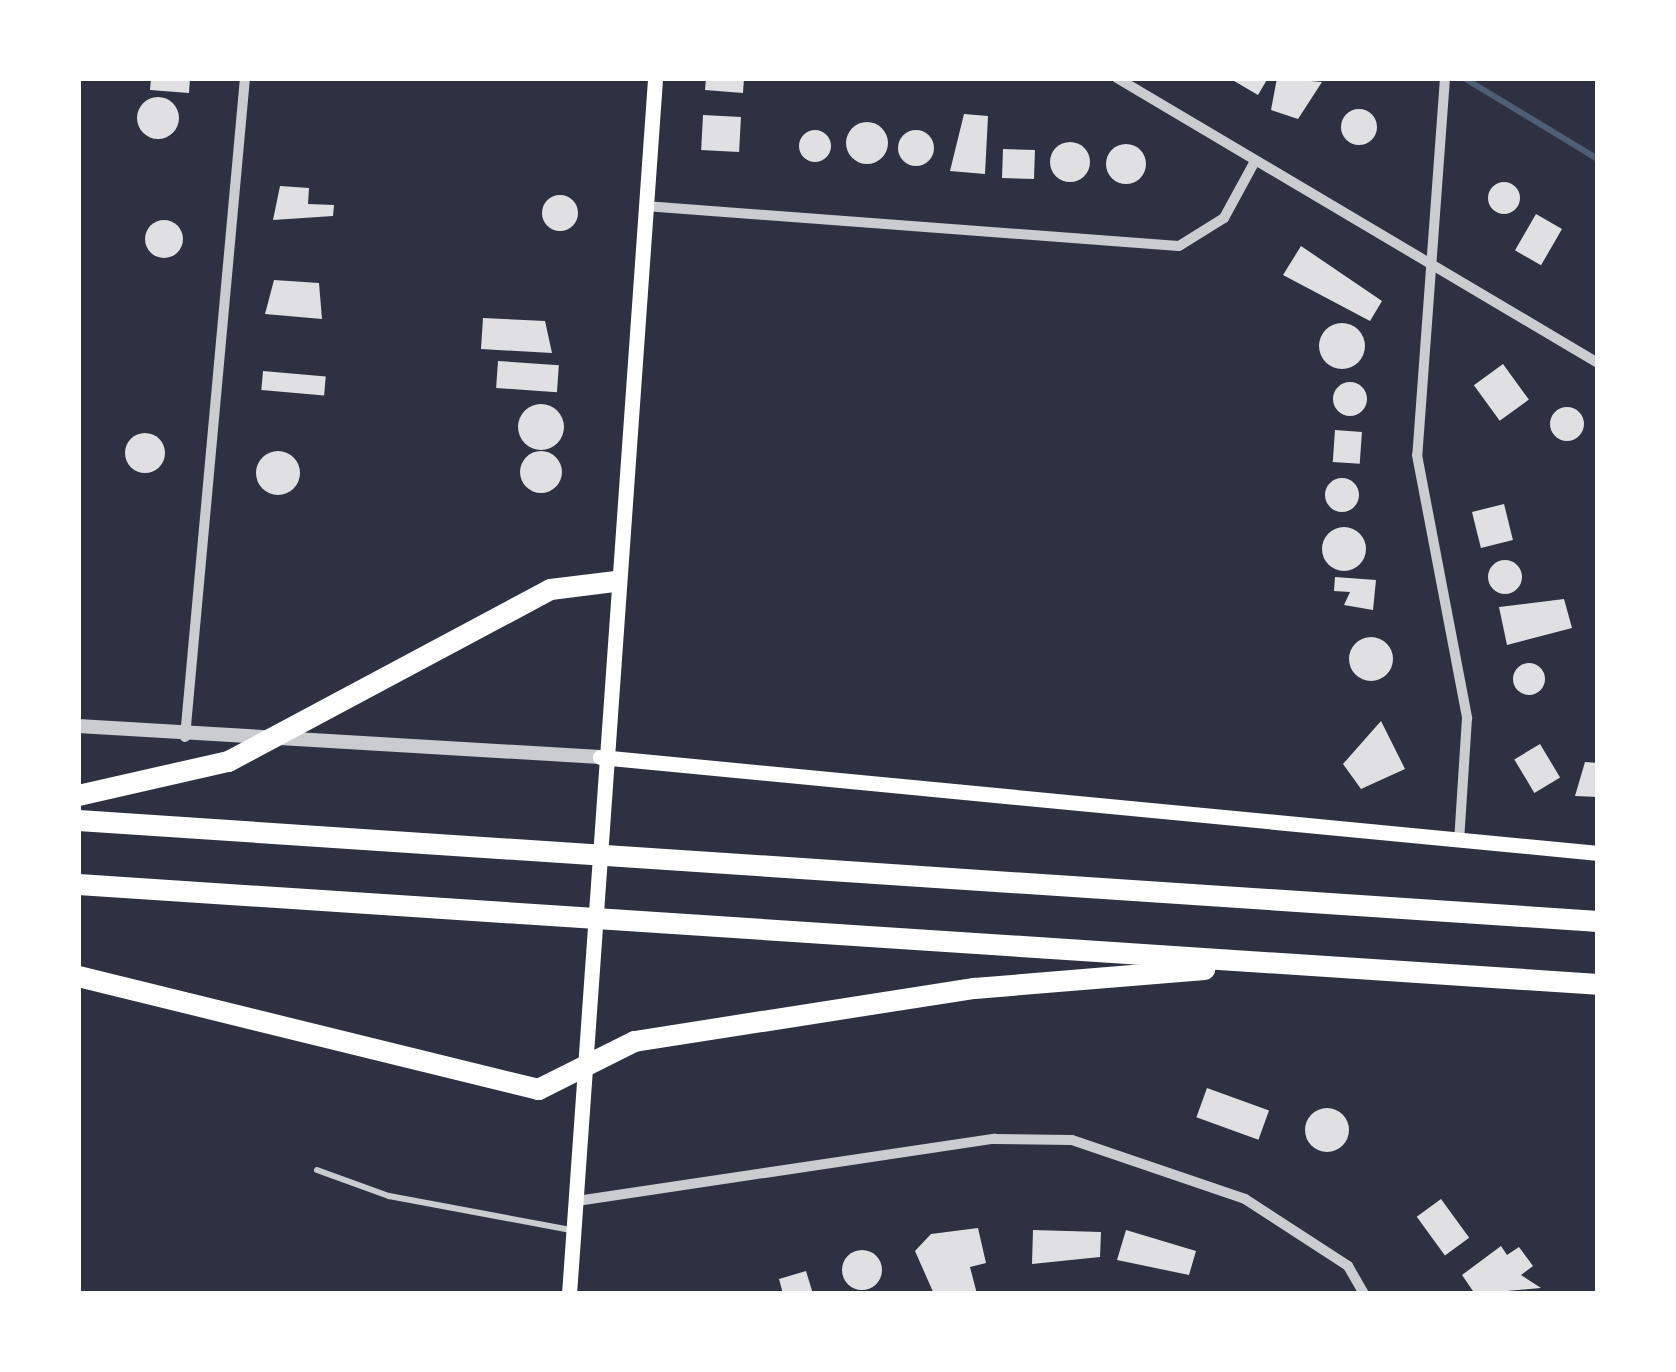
<!DOCTYPE html>
<style>
body{margin:0}
#map{position:relative;width:1676px;height:1372px;overflow:hidden;background:#2d3142;font-family:Barlow,sans-serif}
div>[style]{position:absolute}
.stream>*{height:6px;margin:-3px;padding:0 3px;transform-origin:3px;border-radius:3px;background:#4f5d75}
.building>*{inset:0;background:#e0e0e3;transform-origin:0 0}
.round{border-radius:50%}
.service>*{height:6px;margin:-3px;padding:0 3px;transform-origin:3px;border-radius:3px;background:#caccd0}
.minor>*{height:10px;margin:-5px;padding:0 5px;transform-origin:5px;border-radius:5px;background:#caccd0}
.tertiary>*{height:14px;margin:-7px;padding:0 7px;transform-origin:7px;border-radius:7px;background:#caccd0}
.secondary>*{height:15px;margin:-7.5px;padding:0 7.5px;transform-origin:7.5px;border-radius:7.5px;background:#fff}
.motorway>*{height:21px;margin:-10.5px;padding:0 10.5px;transform-origin:10.5px;border-radius:10.5px;background:#fff}
span{translate:-50% -50%;white-space:nowrap;text-align:center;line-height:1.15;-webkit-text-stroke:9px #fff;paint-order:stroke}
.frame{position:absolute;inset:0;border:81px solid #fff;pointer-events:none}
</style>
<div id="map">
<div class="stream">
<i style="left:1464px;top:78px;width:157px;rotate:31.2deg"></i>
</div>
<div class="building">
<i style="clip-path:polygon(151px 78px,190px 78px,189px 93px,150px 90px)"></i>
<i style="clip-path:polygon(706px 78px,744px 78px,743px 93px,705px 90px)"></i>
<i style="clip-path:polygon(1229px 78px,1268px 78px,1258px 95px)"></i>
<i style="clip-path:polygon(1277px 78px,1322px 82px,1298px 119px,1271px 110px)"></i>
<i class="round" style="left:137px;top:97px;width:42px;height:42px"></i>
<i class="round" style="left:1341px;top:109px;width:36px;height:36px"></i>
<i style="clip-path:polygon(964px 114px,988px 116px,985px 174px,950px 171px)"></i>
<i style="left:703px;top:115px;width:38px;height:35px;rotate:3deg"></i>
<i class="round" style="left:846px;top:122px;width:42px;height:42px"></i>
<i class="round" style="left:898px;top:130px;width:36px;height:36px"></i>
<i class="round" style="left:799px;top:130px;width:32px;height:32px"></i>
<i class="round" style="left:1050px;top:142px;width:40px;height:40px"></i>
<i class="round" style="left:1106px;top:144px;width:40px;height:40px"></i>
<i style="left:1003px;top:149px;width:32px;height:29px;rotate:2deg"></i>
<i class="round" style="left:1488px;top:182px;width:32px;height:32px"></i>
<i style="clip-path:polygon(280px 186px,309px 188px,308px 204px,334px 205px,333px 216px,273px 220px)"></i>
<i class="round" style="left:542px;top:195px;width:36px;height:36px"></i>
<i style="left:1536px;top:214px;width:30px;height:42px;rotate:30deg"></i>
<i class="round" style="left:145px;top:220px;width:38px;height:38px"></i>
<i style="clip-path:polygon(1301px 246px,1382px 301px,1370px 321px,1283px 275px)"></i>
<i style="clip-path:polygon(274px 280px,319px 283px,322px 319px,265px 314px)"></i>
<i style="clip-path:polygon(483px 318px,545px 321px,552px 353px,481px 349px)"></i>
<i class="round" style="left:1319px;top:323px;width:46px;height:46px"></i>
<i style="left:498px;top:361px;width:61px;height:27px;rotate:4deg"></i>
<i style="left:1503px;top:364px;width:44px;height:36px;rotate:54deg"></i>
<i style="left:263px;top:371px;width:63px;height:19px;rotate:5deg"></i>
<i class="round" style="left:1333px;top:382px;width:34px;height:34px"></i>
<i class="round" style="left:518px;top:404px;width:46px;height:46px"></i>
<i class="round" style="left:1550px;top:407px;width:34px;height:34px"></i>
<i style="left:1335px;top:430px;width:27px;height:32px;rotate:4deg"></i>
<i class="round" style="left:125px;top:433px;width:40px;height:40px"></i>
<i class="round" style="left:520px;top:451px;width:42px;height:42px"></i>
<i class="round" style="left:256px;top:451px;width:44px;height:44px"></i>
<i class="round" style="left:1325px;top:478px;width:34px;height:34px"></i>
<i style="left:1504px;top:504px;width:37px;height:33px;rotate:76deg"></i>
<i class="round" style="left:1322px;top:527px;width:44px;height:44px"></i>
<i class="round" style="left:1488px;top:560px;width:34px;height:34px"></i>
<i style="clip-path:polygon(1335px 577px,1376px 580px,1373px 610px,1344px 605px,1350px 592px,1334px 591px)"></i>
<i style="clip-path:polygon(1564px 599px,1572px 628px,1507px 645px,1499px 607px)"></i>
<i class="round" style="left:1349px;top:637px;width:44px;height:44px"></i>
<i class="round" style="left:1513px;top:663px;width:32px;height:32px"></i>
<i style="clip-path:polygon(1381px 721px,1405px 769px,1361px 789px,1343px 764px)"></i>
<i style="left:1540px;top:744px;width:39px;height:30px;rotate:59deg"></i>
<i style="clip-path:polygon(1585px 762px,1598px 763px,1598px 797px,1575px 796px)"></i>
<i style="left:1207px;top:1088px;width:66px;height:31px;rotate:20deg"></i>
<i class="round" style="left:1305px;top:1108px;width:44px;height:44px"></i>
<i style="left:1441px;top:1199px;width:48px;height:30px;rotate:54deg"></i>
<i style="clip-path:polygon(978px 1228px,986px 1263px,970px 1267px,977px 1294px,934px 1294px,915px 1251px,931px 1234px)"></i>
<i style="clip-path:polygon(1033px 1230px,1101px 1232px,1100px 1257px,1032px 1264px)"></i>
<i style="clip-path:polygon(1126px 1230px,1196px 1251px,1189px 1275px,1117px 1260px)"></i>
<i style="clip-path:polygon(1501px 1246px,1507px 1255px,1519px 1247px,1533px 1266px,1521px 1275px,1541px 1288px,1475px 1294px,1462px 1275px)"></i>
<i class="round" style="left:842px;top:1250px;width:40px;height:40px"></i>
<i style="clip-path:polygon(806px 1271px,813px 1294px,783px 1294px,779px 1279px)"></i>
</div>
<div class="service">
<i style="left:317px;top:1170px;width:77px;rotate:19.9deg"></i>
<i style="left:389px;top:1196px;width:185px;rotate:10.6deg"></i>
</div>
<div class="minor">
<i style="left:1117px;top:78px;width:559px;rotate:30.65deg"></i>
<i style="left:1445px;top:78px;width:378px;rotate:94.2deg"></i>
<i style="left:1417px;top:455px;width:268px;rotate:79.2deg"></i>
<i style="left:1467px;top:718px;width:124px;rotate:93.7deg"></i>
<i style="left:645px;top:206px;width:535px;rotate:4.28deg"></i>
<i style="left:1179px;top:246px;width:53px;rotate:-31.9deg"></i>
<i style="left:1224px;top:218px;width:63px;rotate:-61.4deg"></i>
<i style="left:185px;top:737px;width:662px;rotate:-84.8deg"></i>
<i style="left:577px;top:1201px;width:422px;rotate:-8.5deg"></i>
<i style="left:994px;top:1139px;width:78px;rotate:0.7deg"></i>
<i style="left:1072px;top:1140px;width:183px;rotate:18.8deg"></i>
<i style="left:1245px;top:1199px;width:123px;rotate:33deg"></i>
<i style="left:1348px;top:1266px;width:32px;rotate:60deg"></i>
</div>
<div class="tertiary">
<i style="left:78px;top:726px;width:523px;rotate:3.4deg"></i>
</div>
<div class="secondary">
<i style="left:600px;top:757px;width:1003px;rotate:5.49deg"></i>
<i style="left:569px;top:1294px;width:1219px;rotate:-85.95deg"></i>
</div>
<div class="motorway">
<i style="left:78px;top:795px;width:154px;rotate:-12.8deg"></i>
<i style="left:228px;top:761px;width:365px;rotate:-28.1deg"></i>
<i style="left:550px;top:589px;width:64px;rotate:-7.1deg"></i>
<i style="left:78px;top:820px;width:1523px;rotate:3.8deg"></i>
<i style="left:78px;top:884px;width:1523px;rotate:3.76deg"></i>
<i style="left:78px;top:976px;width:474px;rotate:13.8deg"></i>
<i style="left:538px;top:1089px;width:107px;rotate:-26.6deg"></i>
<i style="left:634px;top:1041px;width:344px;rotate:-8.9deg"></i>
<i style="left:974px;top:988px;width:231px;rotate:-4.7deg"></i>
</div>
<div class="frame"></div>
</div>
